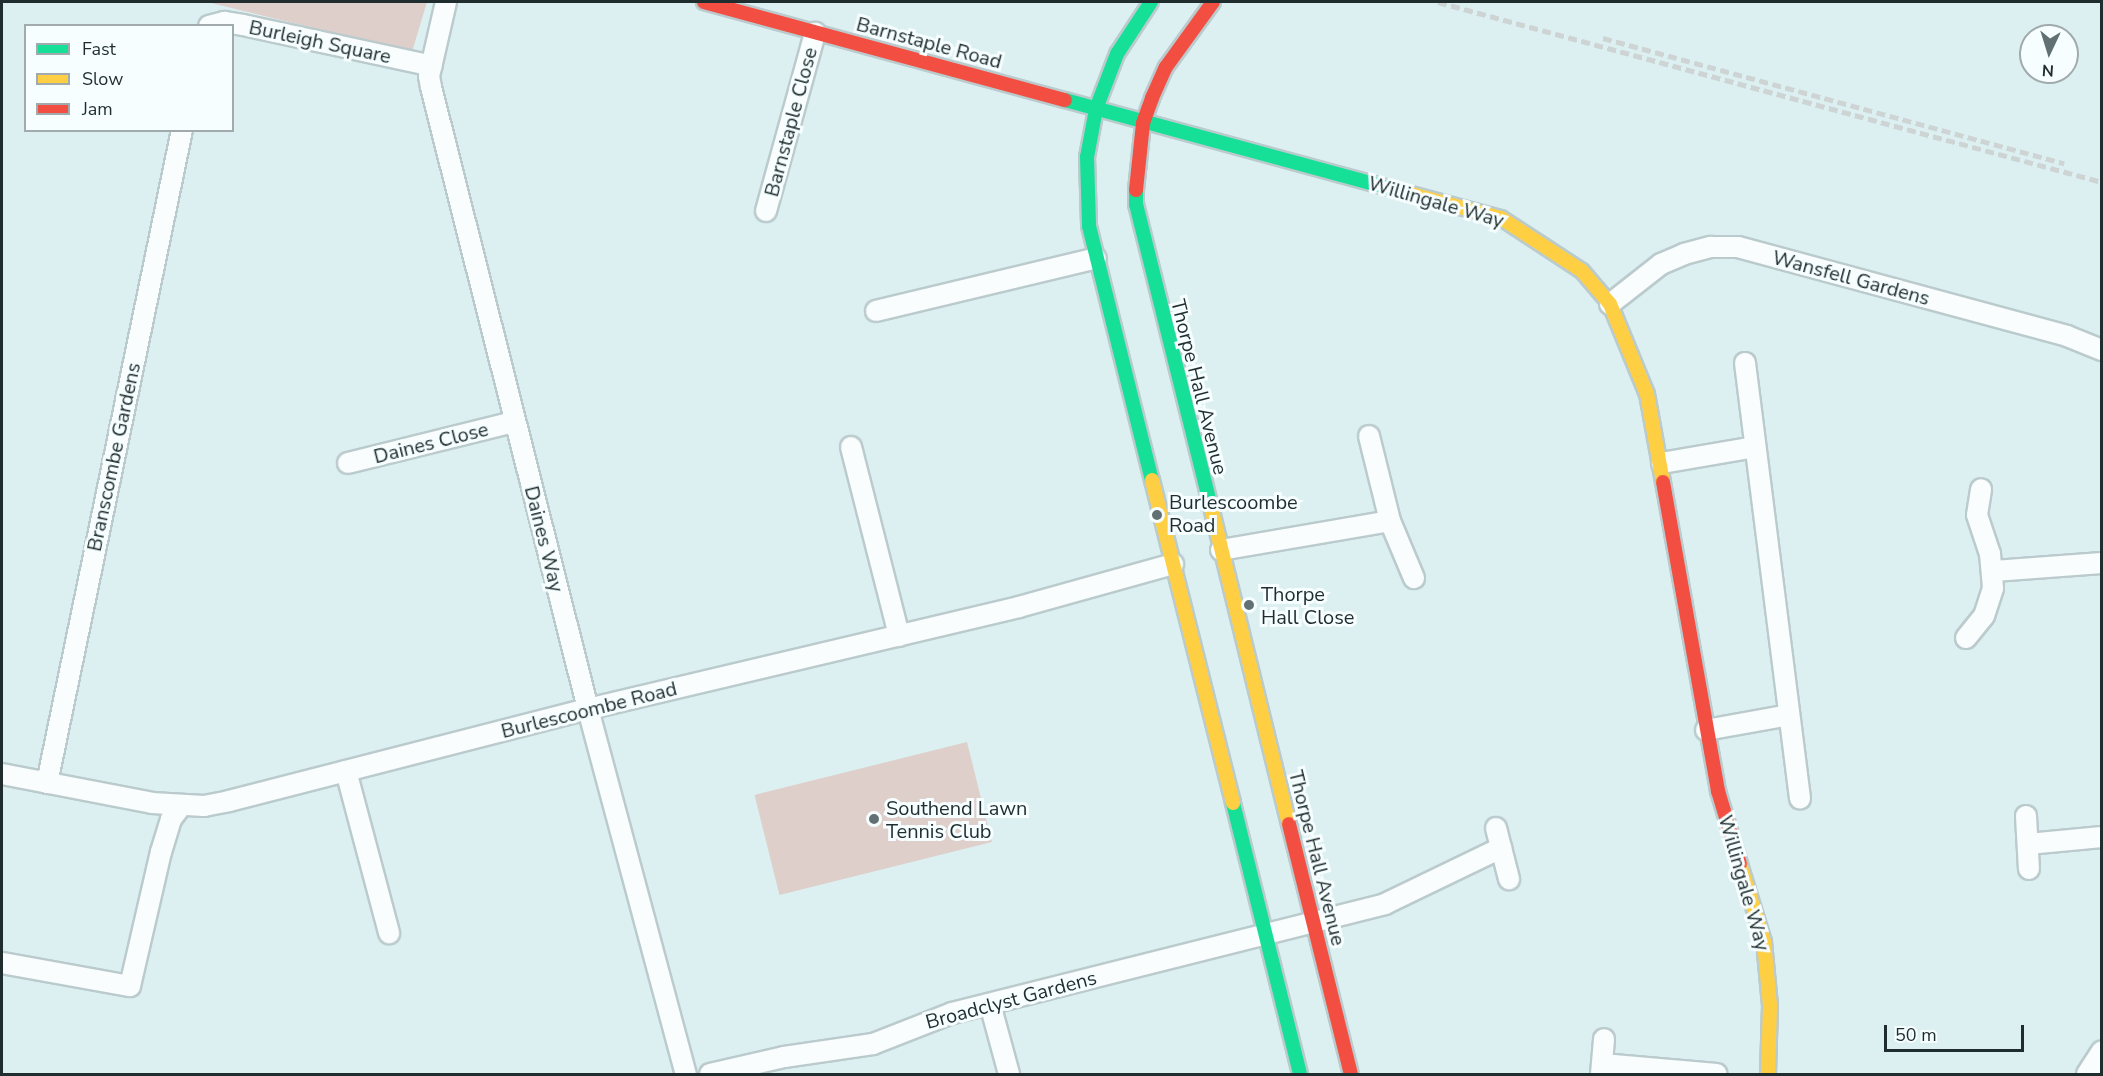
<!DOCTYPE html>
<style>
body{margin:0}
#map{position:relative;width:2103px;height:1076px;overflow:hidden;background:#dcf0f2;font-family:"Nunito Sans",sans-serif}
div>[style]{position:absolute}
.green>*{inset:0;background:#decfcb;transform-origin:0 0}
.roads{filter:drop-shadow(2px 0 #bbcbcd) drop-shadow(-2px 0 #bbcbcd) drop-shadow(0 2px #bbcbcd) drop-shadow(0 -2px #bbcbcd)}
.street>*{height:20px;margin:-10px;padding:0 10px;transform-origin:10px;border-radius:10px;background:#fafdfd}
.fast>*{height:14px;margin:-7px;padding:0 7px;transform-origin:7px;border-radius:7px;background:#16e098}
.slow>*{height:14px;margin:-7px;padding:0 7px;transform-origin:7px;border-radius:7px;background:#ffcf43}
.jam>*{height:14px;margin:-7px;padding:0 7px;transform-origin:7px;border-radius:7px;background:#f24e42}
.rail>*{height:4.5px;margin-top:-2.25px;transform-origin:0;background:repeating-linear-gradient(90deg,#ced4d4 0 9px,transparent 0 13.5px)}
.dots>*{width:16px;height:16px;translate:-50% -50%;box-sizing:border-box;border:3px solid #f7feff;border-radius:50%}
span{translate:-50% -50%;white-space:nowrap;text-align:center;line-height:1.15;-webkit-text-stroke:6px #f7feff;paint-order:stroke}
.street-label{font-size:20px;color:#1f2d2f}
.poi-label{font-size:20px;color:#1f2d2f}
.left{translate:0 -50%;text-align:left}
.frame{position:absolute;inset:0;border:3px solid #1f2d2f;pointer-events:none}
.legend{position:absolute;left:24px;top:24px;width:210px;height:108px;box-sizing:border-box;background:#f7feff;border:2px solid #a1aaac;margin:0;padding:8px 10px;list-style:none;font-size:18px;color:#1f2d2f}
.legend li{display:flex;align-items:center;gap:12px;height:30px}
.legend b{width:30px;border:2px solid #a1aaac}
.north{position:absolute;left:2019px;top:24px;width:60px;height:60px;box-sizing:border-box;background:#f7feff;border:2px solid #a1aaac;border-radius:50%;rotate:184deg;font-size:16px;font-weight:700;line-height:24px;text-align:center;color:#1f2d2f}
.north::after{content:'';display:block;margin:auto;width:21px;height:27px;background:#617173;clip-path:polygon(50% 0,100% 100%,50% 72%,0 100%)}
.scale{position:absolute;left:1884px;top:1025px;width:140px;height:27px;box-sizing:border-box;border:3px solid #1f2d2f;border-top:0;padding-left:8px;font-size:18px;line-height:21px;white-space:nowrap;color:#1f2d2f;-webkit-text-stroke:4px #f7feff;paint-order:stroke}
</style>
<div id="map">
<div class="green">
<i style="clip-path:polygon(207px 2px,427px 2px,412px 52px)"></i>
<i style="left:967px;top:742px;width:103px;height:219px;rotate:76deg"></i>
</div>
<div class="roads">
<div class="street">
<i style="left:446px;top:2px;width:76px;rotate:102.9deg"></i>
<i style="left:429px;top:76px;width:11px;rotate:80deg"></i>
<i style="left:431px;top:87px;width:642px;rotate:75.83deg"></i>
<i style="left:588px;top:709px;width:378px;rotate:75deg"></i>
<i style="left:209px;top:26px;width:16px;rotate:-15deg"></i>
<i style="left:224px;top:22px;width:19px;rotate:9deg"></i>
<i style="left:243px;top:25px;width:193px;rotate:12.2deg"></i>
<i style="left:766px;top:211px;width:185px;rotate:-74.6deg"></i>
<i style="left:1610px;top:304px;width:65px;rotate:-38.1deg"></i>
<i style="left:1661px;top:264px;width:25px;rotate:-23deg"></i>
<i style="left:1684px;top:254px;width:28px;rotate:-15deg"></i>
<i style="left:1711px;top:247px;width:27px"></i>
<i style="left:1738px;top:247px;width:341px;rotate:15.1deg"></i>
<i style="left:2067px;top:336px;width:38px;rotate:22deg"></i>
<i style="left:876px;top:311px;width:226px;rotate:-13.5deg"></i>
<i style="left:1745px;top:363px;width:439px;rotate:82.8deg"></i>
<i style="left:1369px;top:436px;width:88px;rotate:76.1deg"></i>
<i style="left:851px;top:447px;width:195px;rotate:75.7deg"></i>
<i style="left:348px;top:463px;width:171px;rotate:-13.9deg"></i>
<i style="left:1662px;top:463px;width:94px;rotate:-9.8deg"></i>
<i style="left:1221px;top:550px;width:171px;rotate:-9.7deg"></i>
<i style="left:1390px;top:521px;width:62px;rotate:67.2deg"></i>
<i style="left:1994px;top:571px;width:108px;rotate:-4.2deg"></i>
<i style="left:1966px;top:638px;width:28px;rotate:-51deg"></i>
<i style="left:1984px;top:616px;width:29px;rotate:-72deg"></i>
<i style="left:1993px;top:588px;width:34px;rotate:-95deg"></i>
<i style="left:1990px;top:554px;width:41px;rotate:-108.4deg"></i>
<i style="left:1977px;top:515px;width:26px;rotate:-81deg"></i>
<i style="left:1706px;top:730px;width:84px;rotate:-10.2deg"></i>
<i style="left:346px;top:771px;width:168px;rotate:75.1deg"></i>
<i style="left:2px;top:774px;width:153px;rotate:10.9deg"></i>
<i style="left:152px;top:803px;width:52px;rotate:3.3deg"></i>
<i style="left:204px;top:806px;width:25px;rotate:-11deg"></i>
<i style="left:229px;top:801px;width:371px;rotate:-14.4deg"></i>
<i style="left:588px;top:709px;width:443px;rotate:-13.3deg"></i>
<i style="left:1019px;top:607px;width:160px;rotate:-15.6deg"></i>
<i style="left:47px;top:783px;width:667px;rotate:-78.32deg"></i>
<i style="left:2026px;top:816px;width:53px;rotate:86.8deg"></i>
<i style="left:1496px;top:828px;width:53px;rotate:75.7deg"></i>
<i style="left:2028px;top:844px;width:74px;rotate:-5.4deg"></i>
<i style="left:2px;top:963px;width:130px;rotate:10.2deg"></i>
<i style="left:130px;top:986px;width:138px;rotate:-77deg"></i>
<i style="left:161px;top:852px;width:34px;rotate:-73deg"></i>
<i style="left:171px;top:819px;width:16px;rotate:-52deg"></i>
<i style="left:990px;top:1004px;width:73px;rotate:74.8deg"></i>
<i style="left:1602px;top:1064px;width:115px;rotate:5deg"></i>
<i style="left:710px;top:1074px;width:76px;rotate:-12.9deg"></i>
<i style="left:784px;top:1057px;width:90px;rotate:-8.3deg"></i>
<i style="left:873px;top:1044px;width:85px;rotate:-21.4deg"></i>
<i style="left:952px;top:1013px;width:447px;rotate:-14.1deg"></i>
<i style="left:1385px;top:904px;width:129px;rotate:-25.8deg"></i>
<i style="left:1601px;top:1074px;width:35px;rotate:-85deg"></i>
<i style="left:2087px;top:1074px;width:27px;rotate:-57deg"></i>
</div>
<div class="fast">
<i style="left:1151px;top:2px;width:62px;rotate:123.2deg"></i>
<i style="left:1117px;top:54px;width:59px;rotate:110.9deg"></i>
<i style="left:1096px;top:109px;width:49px;rotate:100.6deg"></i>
<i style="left:1087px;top:157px;width:69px;rotate:88.3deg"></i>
<i style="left:1089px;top:226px;width:262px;rotate:76.1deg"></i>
<i style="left:1065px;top:100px;width:347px;rotate:15.2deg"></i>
<i style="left:1136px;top:190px;width:14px;rotate:90deg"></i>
<i style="left:1136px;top:204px;width:312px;rotate:76.1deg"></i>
<i style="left:1233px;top:803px;width:279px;rotate:76.1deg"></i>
</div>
<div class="slow">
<i style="left:1400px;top:191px;width:105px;rotate:15deg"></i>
<i style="left:1501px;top:218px;width:97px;rotate:33.2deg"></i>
<i style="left:1582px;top:271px;width:43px;rotate:49.7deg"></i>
<i style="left:1610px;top:304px;width:97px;rotate:67.7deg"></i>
<i style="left:1647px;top:394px;width:89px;rotate:79.7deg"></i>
<i style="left:1152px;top:480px;width:333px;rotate:75.9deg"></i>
<i style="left:1211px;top:507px;width:326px;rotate:76.2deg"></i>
<i style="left:1740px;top:864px;width:82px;rotate:72.9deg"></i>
<i style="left:1764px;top:942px;width:64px;rotate:84.6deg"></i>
<i style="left:1770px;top:1006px;width:68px;rotate:91.7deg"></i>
</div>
<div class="jam">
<i style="left:704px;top:2px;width:374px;rotate:15.2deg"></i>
<i style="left:1136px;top:190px;width:67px;rotate:-84deg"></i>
<i style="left:1143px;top:123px;width:27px;rotate:-70deg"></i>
<i style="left:1152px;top:98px;width:34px;rotate:-66deg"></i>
<i style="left:1166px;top:67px;width:80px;rotate:-54.1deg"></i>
<i style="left:1663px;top:482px;width:314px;rotate:79.9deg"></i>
<i style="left:1718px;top:791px;width:76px;rotate:73.2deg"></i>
<i style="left:1289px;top:824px;width:258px;rotate:76.1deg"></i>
</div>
</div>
<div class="rail">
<i style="left:1438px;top:2px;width:688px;rotate:15.17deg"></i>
<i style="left:1603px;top:38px;width:478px;rotate:15.2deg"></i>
</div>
<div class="dots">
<i style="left:1157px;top:515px;background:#617173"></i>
<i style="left:1249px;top:605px;background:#617173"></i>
<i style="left:874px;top:819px;background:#617173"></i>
</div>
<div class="street-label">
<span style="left:320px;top:42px;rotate:12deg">Burleigh Square</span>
<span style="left:929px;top:43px;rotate:15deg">Barnstaple Road</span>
<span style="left:791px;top:122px;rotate:-75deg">Barnstaple Close</span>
<span style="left:1436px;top:202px;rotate:16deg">Willingale Way</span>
<span style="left:1851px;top:278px;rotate:15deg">Wansfell Gardens</span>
<span style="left:1199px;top:387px;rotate:76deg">Thorpe Hall Avenue</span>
<span style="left:431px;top:443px;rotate:-14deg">Daines Close</span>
<span style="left:114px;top:457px;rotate:-78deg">Branscombe Gardens</span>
<span style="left:544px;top:539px;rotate:76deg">Daines Way</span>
<span style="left:589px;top:710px;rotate:-14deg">Burlescoombe Road</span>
<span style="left:1317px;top:858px;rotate:76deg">Thorpe Hall Avenue</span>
<span style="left:1744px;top:883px;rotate:74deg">Willingale Way</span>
<span style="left:1011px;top:1000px;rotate:-15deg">Broadclyst Gardens</span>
</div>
<div class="poi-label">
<span class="left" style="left:1169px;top:514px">Burlescoombe<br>Road</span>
<span class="left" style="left:1261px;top:606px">Thorpe<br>Hall Close</span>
<span class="left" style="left:886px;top:820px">Southend Lawn<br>Tennis Club</span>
</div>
<div class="frame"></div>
<ul class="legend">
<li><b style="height:8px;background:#16e098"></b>Fast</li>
<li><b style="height:8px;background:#ffcf43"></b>Slow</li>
<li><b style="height:8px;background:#f24e42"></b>Jam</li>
</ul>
<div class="north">N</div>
<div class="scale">50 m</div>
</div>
